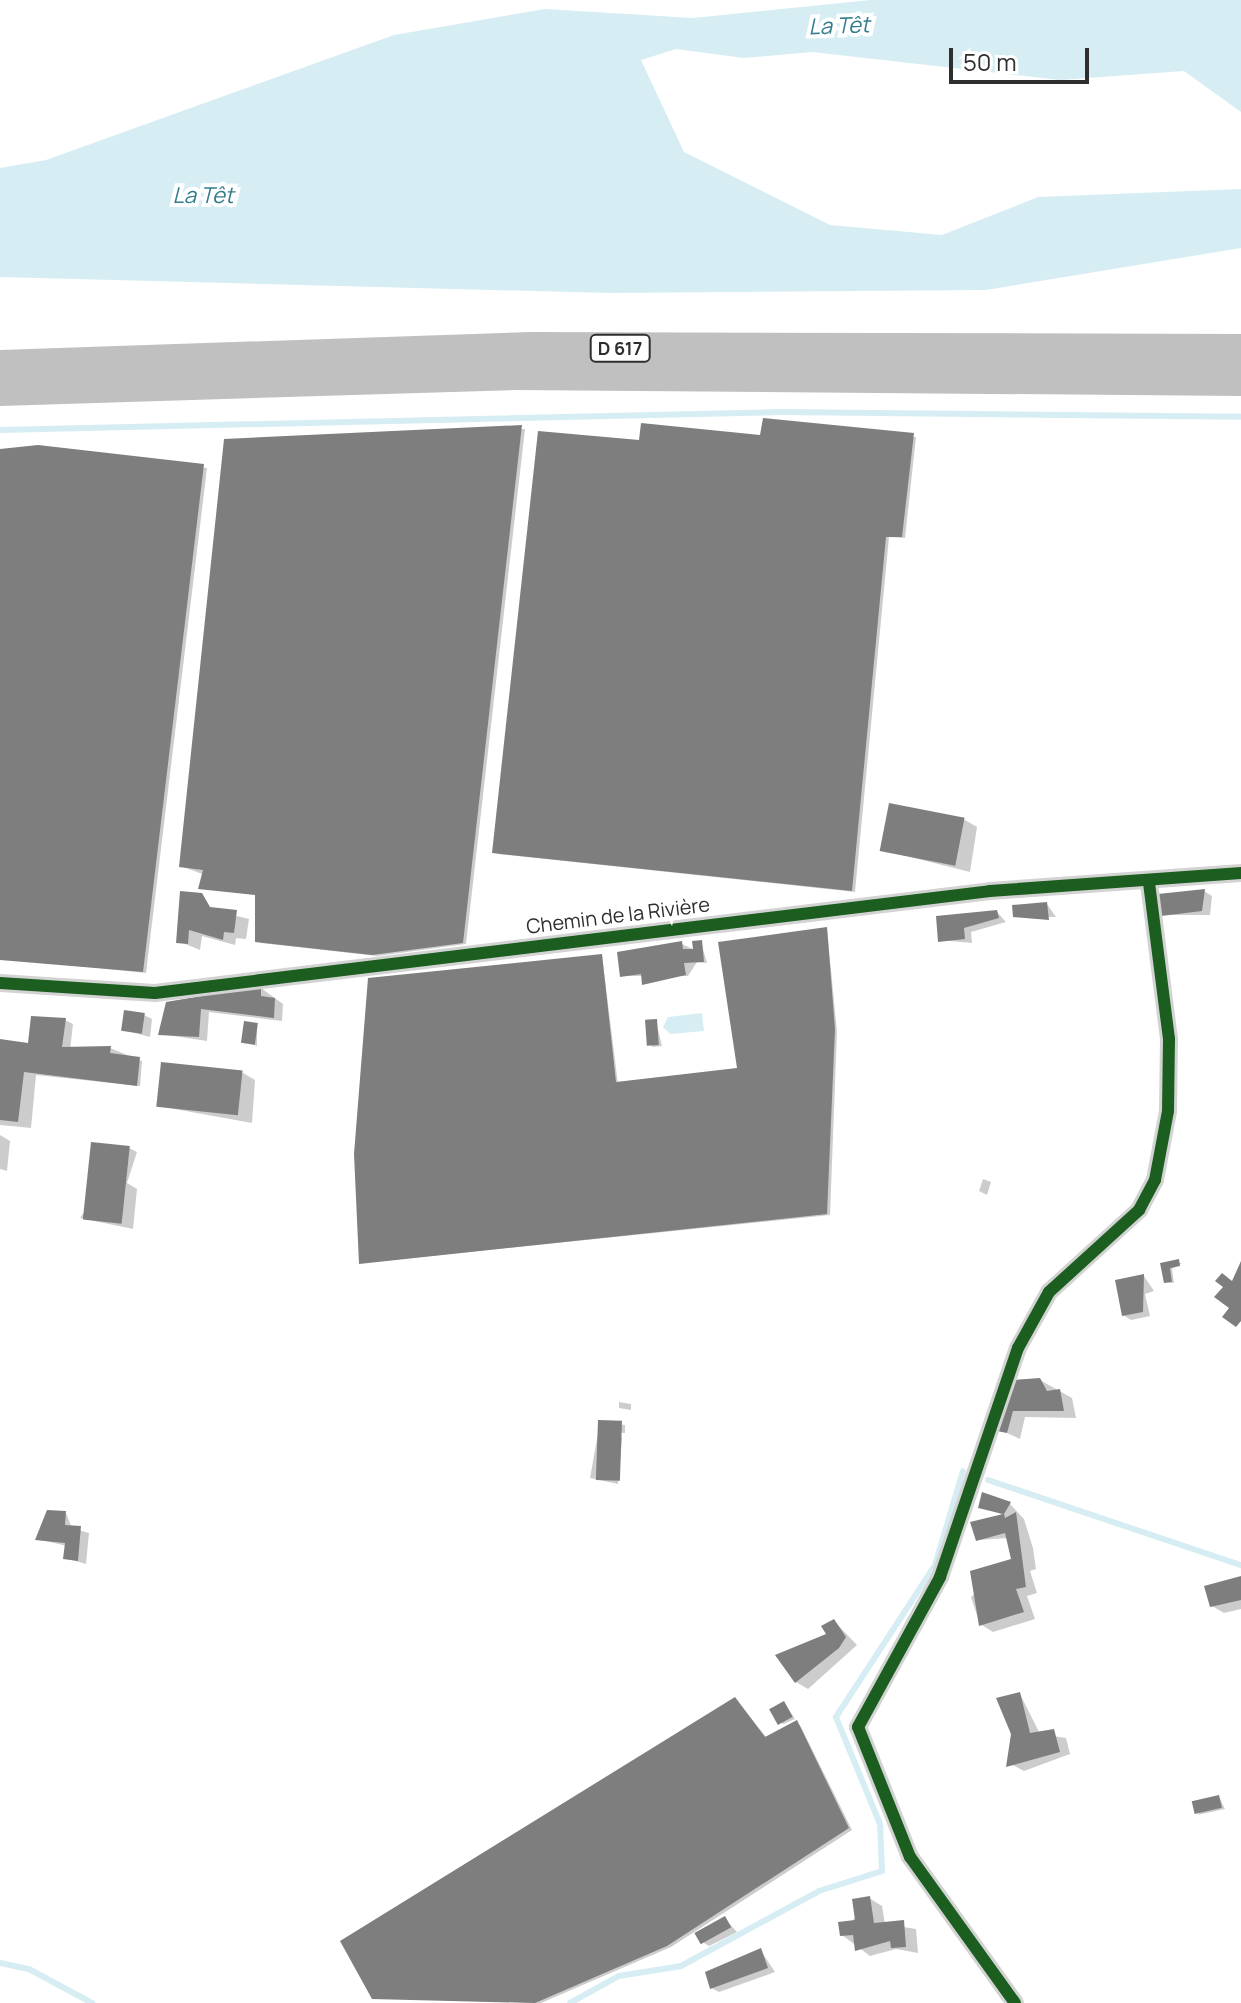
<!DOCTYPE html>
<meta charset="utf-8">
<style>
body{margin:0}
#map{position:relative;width:1241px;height:2003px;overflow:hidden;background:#fff;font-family:Manrope,sans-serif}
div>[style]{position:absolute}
.water>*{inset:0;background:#d6eef3}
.shadow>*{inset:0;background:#0003}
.stream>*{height:6px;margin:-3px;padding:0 3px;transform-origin:3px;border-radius:3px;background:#d6eef3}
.building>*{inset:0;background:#7e7e7e;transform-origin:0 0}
.street>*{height:18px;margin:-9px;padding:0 9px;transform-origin:9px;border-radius:9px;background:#d3d3d3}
.highway>*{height:32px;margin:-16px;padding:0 16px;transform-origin:16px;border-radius:16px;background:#c0c0c0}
.cycleway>*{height:12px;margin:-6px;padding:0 6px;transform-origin:6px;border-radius:6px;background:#1b5e20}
span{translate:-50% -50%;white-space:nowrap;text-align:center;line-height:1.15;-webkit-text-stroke:8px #fff;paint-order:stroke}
.shield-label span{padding:2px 6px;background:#fff;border:2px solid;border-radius:6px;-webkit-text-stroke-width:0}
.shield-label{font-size:18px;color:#2e2e2e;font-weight:700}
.street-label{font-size:20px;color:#2e2e2e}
.water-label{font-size:22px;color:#347d8e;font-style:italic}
.scale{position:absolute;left:949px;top:48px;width:140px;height:36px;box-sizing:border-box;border:4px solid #2e2e2e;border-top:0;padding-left:10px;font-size:24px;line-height:28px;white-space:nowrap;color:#2e2e2e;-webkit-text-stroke:6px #fff;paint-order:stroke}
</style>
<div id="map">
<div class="water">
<i style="clip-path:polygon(870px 0,1241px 0,1241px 112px,1184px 71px,1060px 80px,812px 52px,744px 58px,676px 49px,641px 60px,684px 152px,830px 225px,942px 235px,1038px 197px,1241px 189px,1241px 248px,986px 290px,609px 293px,0 277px,0 168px,46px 160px,394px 35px,545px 9px,693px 18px)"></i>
<i style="clip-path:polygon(702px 1013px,704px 1031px,670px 1034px,663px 1027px,668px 1017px)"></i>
</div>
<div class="shadow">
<i style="clip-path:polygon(525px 429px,466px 944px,377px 956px,261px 943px,257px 895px,181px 866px,226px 440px)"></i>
<i style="clip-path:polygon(916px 437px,905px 538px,889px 537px,855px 892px,498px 854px,641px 442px)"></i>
<i style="clip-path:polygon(38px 447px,207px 468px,146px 973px,0 958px,0 451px)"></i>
<i style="clip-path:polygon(965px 820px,977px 827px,970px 872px,882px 850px)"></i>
<i style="clip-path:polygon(1204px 891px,1212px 896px,1210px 915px,1163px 915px)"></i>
<i style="clip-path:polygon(201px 895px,209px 909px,249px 919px,246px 939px,236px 938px,235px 945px,202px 936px,200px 950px,178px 941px)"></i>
<i style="clip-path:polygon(1047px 904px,1056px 917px,1015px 916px)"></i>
<i style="clip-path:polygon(997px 912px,1006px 922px,971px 932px,972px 943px,940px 940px,938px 917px)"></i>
<i style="clip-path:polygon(827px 929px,837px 1032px,830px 1215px,361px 1263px,602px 956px,618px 1084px,739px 1069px)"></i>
<i style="clip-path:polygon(701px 942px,707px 963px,697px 962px,688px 976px,621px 976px,682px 944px,695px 950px)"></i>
<i style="clip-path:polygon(261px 988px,283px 1004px,282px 1021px,209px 1012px,207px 1041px,160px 1034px,168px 1004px)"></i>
<i style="clip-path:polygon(144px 1015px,152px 1019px,150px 1037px,123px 1030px)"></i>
<i style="clip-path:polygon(65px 1020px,73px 1024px,70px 1050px,110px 1048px,142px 1061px,140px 1086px,36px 1075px,31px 1128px,0 1125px,0 1041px,26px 1045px)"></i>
<i style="clip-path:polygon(656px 1021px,662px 1046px,653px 1047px,650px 1045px)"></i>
<i style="clip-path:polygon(257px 1025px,257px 1046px,243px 1042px)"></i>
<i style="clip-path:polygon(243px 1073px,255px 1080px,252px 1123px,158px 1106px)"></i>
<i style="clip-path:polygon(0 1135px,10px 1141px,7px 1171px,0 1169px)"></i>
<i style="clip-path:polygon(129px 1148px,137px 1152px,127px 1183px,137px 1189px,133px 1229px,80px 1218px)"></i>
<i style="clip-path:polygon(983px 1179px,991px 1182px,987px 1195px,979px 1191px)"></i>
<i style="clip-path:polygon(1182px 1263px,1172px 1269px,1174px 1283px,1166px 1282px,1162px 1264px)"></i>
<i style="clip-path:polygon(1144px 1276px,1154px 1291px,1145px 1294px,1150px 1316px,1131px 1320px,1123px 1315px)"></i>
<i style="clip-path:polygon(1040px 1380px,1072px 1398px,1076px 1418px,1025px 1417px,1020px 1439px,1000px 1430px,1016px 1382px)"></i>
<i style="clip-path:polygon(619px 1402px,631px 1404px,631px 1410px,619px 1408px)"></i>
<i style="clip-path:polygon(600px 1422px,625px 1425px,625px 1433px,610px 1432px,622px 1438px,618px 1484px,590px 1478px)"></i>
<i style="clip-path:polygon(1010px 1504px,1024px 1519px,1033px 1548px,1036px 1569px,1030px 1571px,1037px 1593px,1027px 1596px,1035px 1619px,993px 1632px,980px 1624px,971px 1597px,1014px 1560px,1008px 1538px,978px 1540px,1004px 1515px,980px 1507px)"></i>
<i style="clip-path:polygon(66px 1513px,72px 1528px,89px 1533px,86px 1564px,65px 1558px,67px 1546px,37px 1539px)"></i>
<i style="clip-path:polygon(1241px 1580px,1241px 1609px,1224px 1613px,1212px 1606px)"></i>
<i style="clip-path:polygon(834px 1621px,857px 1645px,808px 1689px,796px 1682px)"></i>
<i style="clip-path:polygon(1020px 1694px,1040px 1734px,1066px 1738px,1070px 1754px,1024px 1771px,1011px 1764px,1013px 1734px,998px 1700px)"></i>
<i style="clip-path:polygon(738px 1702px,767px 1738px,800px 1725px,852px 1830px,671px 1947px,541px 2003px,374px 1998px)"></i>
<i style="clip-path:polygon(784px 1703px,795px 1719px,783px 1724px,780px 1722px)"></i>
<i style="clip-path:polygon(1219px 1797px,1225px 1809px,1197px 1815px)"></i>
<i style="clip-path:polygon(869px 1898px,882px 1906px,885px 1924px,916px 1929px,918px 1953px,896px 1949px,870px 1956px,842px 1935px)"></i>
<i style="clip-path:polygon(725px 1919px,737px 1932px,709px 1946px,701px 1941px)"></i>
<i style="clip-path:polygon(761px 1951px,775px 1972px,719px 1992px,711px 1988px)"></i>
</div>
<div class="stream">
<i style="left:0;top:430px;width:782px;rotate:-1.32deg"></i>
<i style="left:782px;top:412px;width:459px;rotate:0.6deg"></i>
<i style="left:988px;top:1480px;width:267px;rotate:18.6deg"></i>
<i style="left:0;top:1963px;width:30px;rotate:12deg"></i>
<i style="left:29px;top:1969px;width:72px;rotate:28.4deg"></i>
<i style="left:570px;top:2003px;width:56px;rotate:-28.9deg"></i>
<i style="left:619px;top:1976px;width:63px;rotate:-9.2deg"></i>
<i style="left:681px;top:1966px;width:157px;rotate:-28.5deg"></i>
<i style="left:819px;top:1891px;width:66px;rotate:-17.6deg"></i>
<i style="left:882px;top:1871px;width:47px;rotate:-92.4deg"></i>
<i style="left:880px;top:1824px;width:116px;rotate:-112.4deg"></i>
<i style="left:836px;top:1717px;width:181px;rotate:-56.9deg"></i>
<i style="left:935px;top:1565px;width:98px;rotate:-73.4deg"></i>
</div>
<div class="building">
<i style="clip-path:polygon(763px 418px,914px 433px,902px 537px,886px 537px,852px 891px,492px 853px,538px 431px,639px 440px,641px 423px,760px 435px)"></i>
<i style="clip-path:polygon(522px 425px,463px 943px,372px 955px,255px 942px,255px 895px,198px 889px,203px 870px,179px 867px,224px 439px)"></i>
<i style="clip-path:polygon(38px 445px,204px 464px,143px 972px,0 960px,0 449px)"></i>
<i style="left:889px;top:803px;width:77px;height:49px;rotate:11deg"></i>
<i style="clip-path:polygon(1205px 889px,1202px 911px,1161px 916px,1158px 894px)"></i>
<i style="clip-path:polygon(180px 891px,202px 893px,210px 907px,237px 910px,234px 933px,224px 932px,223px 940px,189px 930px,188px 944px,176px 943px)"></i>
<i style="clip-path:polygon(1047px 902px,1049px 920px,1013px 917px,1012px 905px)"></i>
<i style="clip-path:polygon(997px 910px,999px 918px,964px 928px,965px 939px,938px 942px,936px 916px)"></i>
<i style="clip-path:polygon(827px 927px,835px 1029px,827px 1214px,359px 1264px,354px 1154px,368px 978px,602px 954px,616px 1082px,737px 1068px,718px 942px)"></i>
<i style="clip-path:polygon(702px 940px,704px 962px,684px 963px,686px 975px,642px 985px,641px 974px,620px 977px,617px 952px,682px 941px,683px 949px,693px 949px,692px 941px)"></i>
<i style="clip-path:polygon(261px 986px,261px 996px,275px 998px,274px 1018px,201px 1009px,199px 1037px,158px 1035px,166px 1002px)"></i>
<i style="left:124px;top:1010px;width:21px;height:21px;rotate:8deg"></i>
<i style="clip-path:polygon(31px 1016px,66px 1018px,62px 1047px,111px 1046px,110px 1053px,140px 1057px,137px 1086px,24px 1072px,18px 1122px,0 1120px,0 1039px,28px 1043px)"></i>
<i style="left:657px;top:1019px;width:26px;height:12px;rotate:86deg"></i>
<i style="left:244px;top:1021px;width:14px;height:22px;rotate:8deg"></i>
<i style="left:161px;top:1062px;width:82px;height:45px;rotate:6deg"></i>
<i style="left:91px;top:1142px;width:39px;height:78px;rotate:6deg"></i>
<i style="clip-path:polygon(1179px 1259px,1180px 1266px,1170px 1268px,1172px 1282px,1164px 1283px,1160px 1263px)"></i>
<i style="clip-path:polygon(1241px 1261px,1241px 1321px,1236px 1327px,1222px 1317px,1229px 1308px,1214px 1297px,1223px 1287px,1215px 1281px,1222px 1273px,1232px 1281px)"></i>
<i style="clip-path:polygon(1144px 1274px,1143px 1312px,1122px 1316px,1115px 1280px)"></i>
<i style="clip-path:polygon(1040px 1378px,1047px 1391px,1060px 1389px,1064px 1411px,1013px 1411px,1007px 1433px,997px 1431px,1014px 1380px)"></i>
<i style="left:598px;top:1420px;width:24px;height:60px;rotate:2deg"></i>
<i style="clip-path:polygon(982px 1492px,1011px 1502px,1004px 1514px,1005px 1518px,1016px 1512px,1026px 1587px,1016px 1589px,1024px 1612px,979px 1626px,970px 1571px,1011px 1559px,1005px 1533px,976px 1541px,970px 1522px,1003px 1514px,978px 1508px)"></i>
<i style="clip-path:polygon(47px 1510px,66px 1511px,65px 1525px,81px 1526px,78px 1561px,63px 1559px,65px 1543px,35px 1540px)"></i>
<i style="clip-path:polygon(1241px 1576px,1241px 1600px,1210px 1607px,1204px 1586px)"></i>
<i style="clip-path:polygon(834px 1619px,846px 1637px,839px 1648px,795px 1683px,775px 1655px,826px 1634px,821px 1626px)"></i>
<i style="clip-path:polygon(1020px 1692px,1030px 1733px,1054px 1729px,1060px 1752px,1006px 1767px,1011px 1734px,996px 1698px)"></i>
<i style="clip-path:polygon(735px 1697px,765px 1737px,797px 1720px,849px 1828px,667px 1946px,535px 2003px,372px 1999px,340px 1941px)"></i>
<i style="left:784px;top:1701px;width:18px;height:17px;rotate:61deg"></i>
<i style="left:1219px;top:1795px;width:13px;height:28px;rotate:77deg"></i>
<i style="clip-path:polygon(870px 1896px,874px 1923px,904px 1920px,906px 1947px,891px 1948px,890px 1941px,855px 1951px,853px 1935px,840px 1936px,838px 1922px,855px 1920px,852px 1899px)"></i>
<i style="left:725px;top:1916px;width:13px;height:35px;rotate:61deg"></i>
<i style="clip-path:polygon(761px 1948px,768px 1968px,710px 1989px,705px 1972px)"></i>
</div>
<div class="street">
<i style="left:0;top:983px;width:155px;rotate:3.7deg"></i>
<i style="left:155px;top:993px;width:841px;rotate:-6.96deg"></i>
<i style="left:990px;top:891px;width:252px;rotate:-4.1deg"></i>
<i style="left:1015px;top:2003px;width:180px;rotate:-125.7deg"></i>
<i style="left:910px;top:1857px;width:140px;rotate:-111.8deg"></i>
<i style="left:858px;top:1727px;width:171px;rotate:-61.3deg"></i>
<i style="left:940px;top:1577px;width:242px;rotate:-71.2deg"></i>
<i style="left:1018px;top:1348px;width:64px;rotate:-61deg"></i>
<i style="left:1049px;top:1292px;width:122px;rotate:-42.3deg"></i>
<i style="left:1139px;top:1210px;width:34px;rotate:-62deg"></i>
<i style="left:1155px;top:1180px;width:70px;rotate:-79.3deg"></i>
<i style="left:1168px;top:1111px;width:72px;rotate:-89.2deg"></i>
<i style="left:1169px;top:1039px;width:158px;rotate:-97.3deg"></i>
</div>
<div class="highway">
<i style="left:0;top:366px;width:533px;rotate:-1.93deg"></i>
<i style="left:533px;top:348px;width:708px;rotate:0.16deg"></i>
<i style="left:0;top:390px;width:514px;rotate:-1.78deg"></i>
<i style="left:514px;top:374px;width:727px;rotate:0.47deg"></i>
</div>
<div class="cycleway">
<i style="left:0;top:983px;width:155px;rotate:3.7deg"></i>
<i style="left:155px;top:993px;width:841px;rotate:-6.96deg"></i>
<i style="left:990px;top:891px;width:252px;rotate:-4.1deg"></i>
<i style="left:1015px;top:2003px;width:180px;rotate:-125.7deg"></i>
<i style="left:910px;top:1857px;width:140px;rotate:-111.8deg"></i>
<i style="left:858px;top:1727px;width:171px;rotate:-61.3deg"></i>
<i style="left:940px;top:1577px;width:242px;rotate:-71.2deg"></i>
<i style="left:1018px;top:1348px;width:64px;rotate:-61deg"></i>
<i style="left:1049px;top:1292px;width:122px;rotate:-42.3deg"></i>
<i style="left:1139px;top:1210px;width:34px;rotate:-62deg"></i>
<i style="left:1155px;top:1180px;width:70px;rotate:-79.3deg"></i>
<i style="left:1168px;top:1111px;width:72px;rotate:-89.2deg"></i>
<i style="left:1169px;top:1039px;width:158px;rotate:-97.3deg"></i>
</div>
<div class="shield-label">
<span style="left:620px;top:348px">D 617</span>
</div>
<div class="street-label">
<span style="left:618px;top:915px;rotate:-7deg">Chemin de la Rivière</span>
</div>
<div class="water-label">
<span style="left:839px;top:26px;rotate:-2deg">La Têt</span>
<span style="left:203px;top:196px">La Têt</span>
</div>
<div class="scale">50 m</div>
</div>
